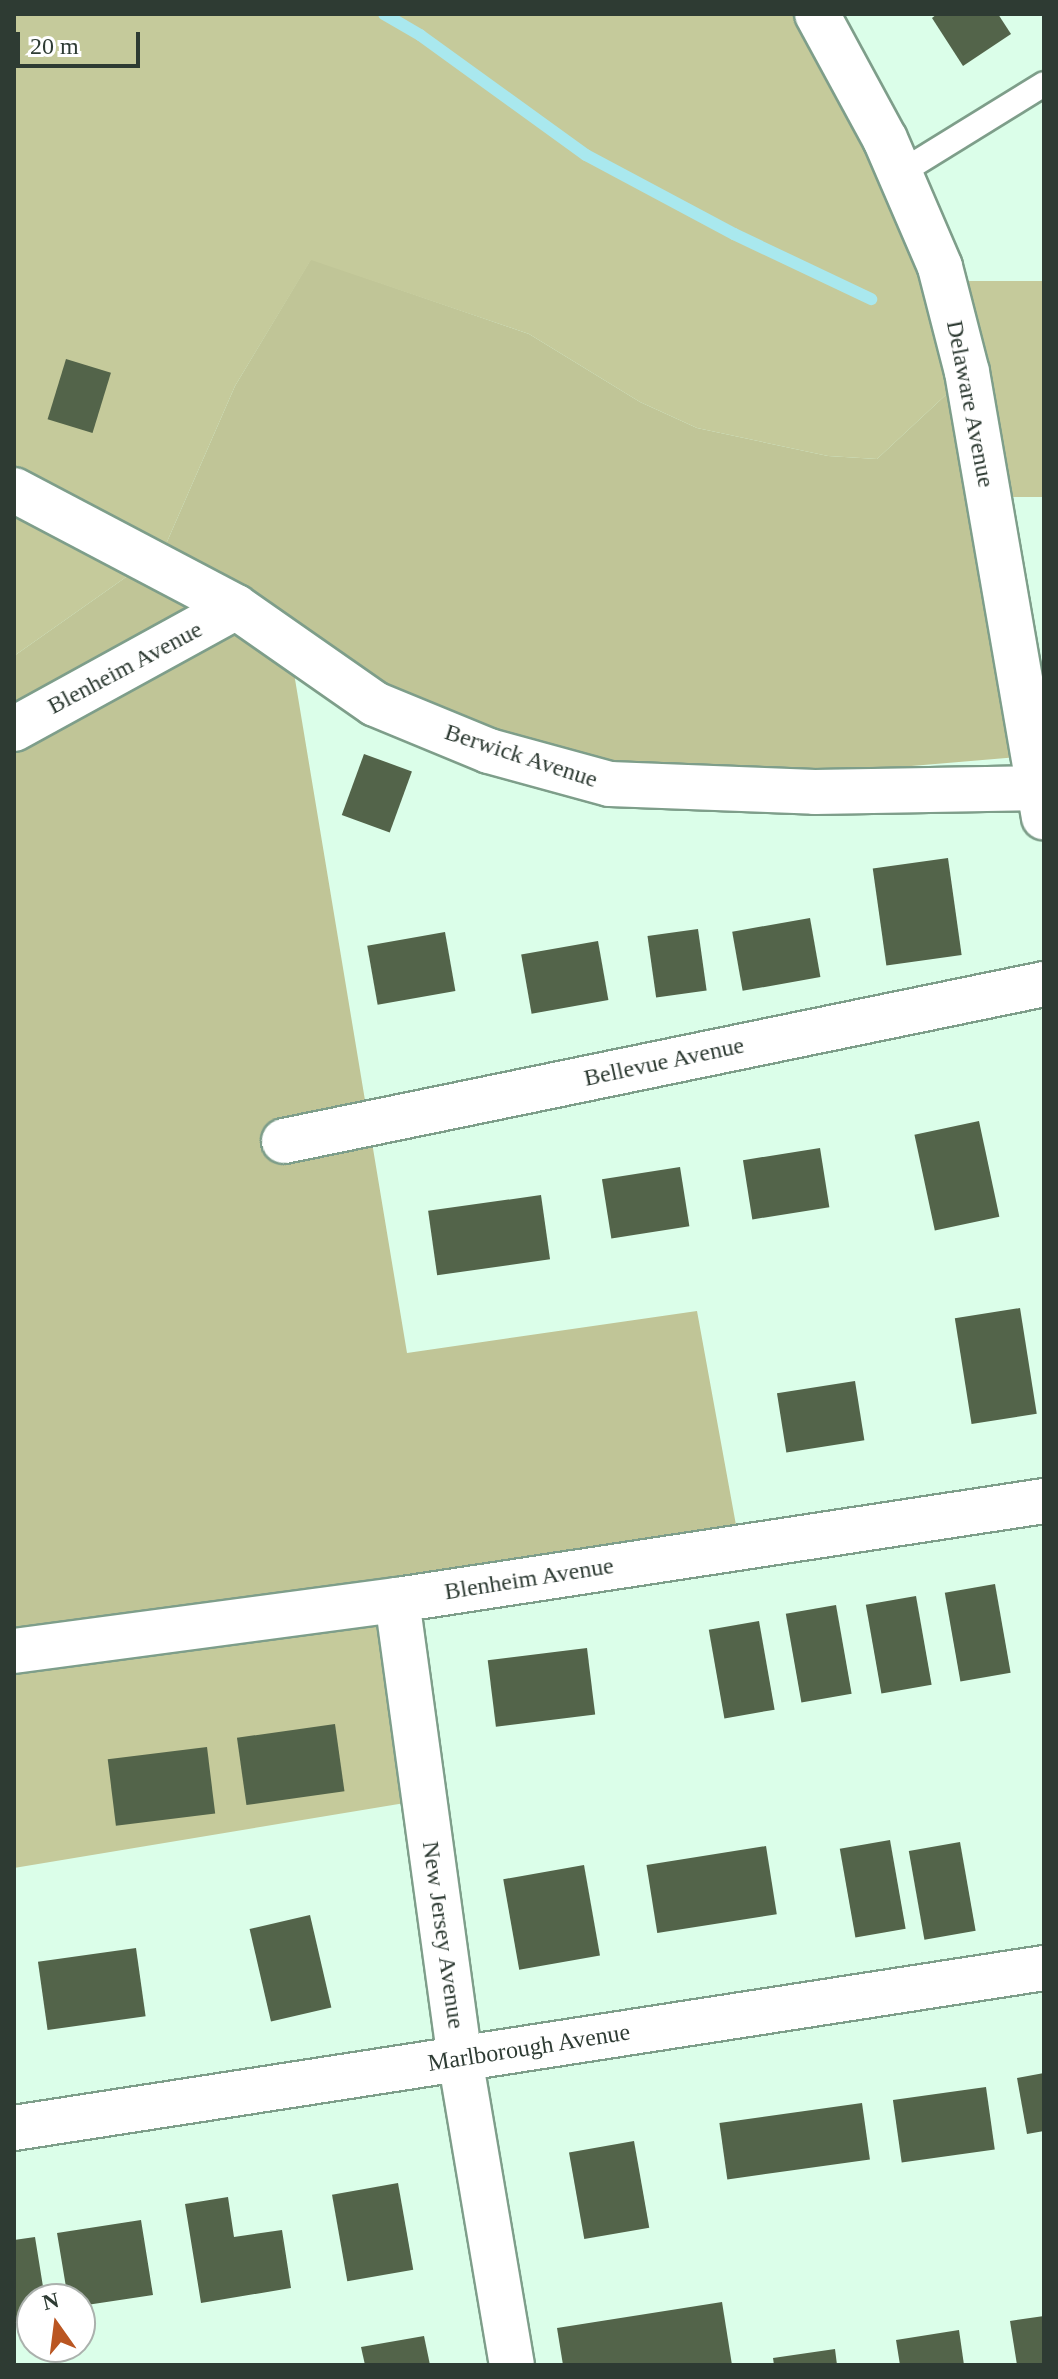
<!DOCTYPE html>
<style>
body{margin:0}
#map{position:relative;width:1058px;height:2379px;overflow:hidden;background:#dbfee9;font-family:Georgia,serif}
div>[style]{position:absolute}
.green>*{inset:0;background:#c0c597}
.forest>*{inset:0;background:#c5ca9b}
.stream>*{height:12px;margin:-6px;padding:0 6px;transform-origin:6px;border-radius:6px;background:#a9e8ee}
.building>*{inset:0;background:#53644a;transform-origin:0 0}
.roads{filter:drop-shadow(2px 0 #7e9e8a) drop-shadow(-2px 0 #7e9e8a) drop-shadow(0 2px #7e9e8a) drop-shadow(0 -2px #7e9e8a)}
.service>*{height:24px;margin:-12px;padding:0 12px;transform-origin:12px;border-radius:12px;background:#fff}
.minor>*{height:44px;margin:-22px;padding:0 22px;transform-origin:22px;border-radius:22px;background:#fff}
span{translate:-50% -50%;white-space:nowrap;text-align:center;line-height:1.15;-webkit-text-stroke:8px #fff;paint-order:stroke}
.street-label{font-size:24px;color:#2e3b33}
.frame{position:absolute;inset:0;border:16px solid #2e3b33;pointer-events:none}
.north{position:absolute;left:16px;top:2283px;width:80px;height:80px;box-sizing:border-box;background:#fff;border:2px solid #abb1ad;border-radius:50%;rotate:346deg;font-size:22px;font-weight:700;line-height:32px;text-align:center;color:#2e3b33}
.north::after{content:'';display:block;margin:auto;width:28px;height:36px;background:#ba5622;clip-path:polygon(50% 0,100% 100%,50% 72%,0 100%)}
.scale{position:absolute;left:16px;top:32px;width:124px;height:36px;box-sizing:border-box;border:4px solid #2e3b33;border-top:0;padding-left:10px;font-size:24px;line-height:28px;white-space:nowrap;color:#2e3b33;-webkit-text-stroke:6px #fff;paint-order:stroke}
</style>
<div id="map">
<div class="green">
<i style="clip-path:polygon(311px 259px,529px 334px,640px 402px,697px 428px,828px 456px,877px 459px,978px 365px,1031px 756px,660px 787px,291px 655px,407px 1353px,697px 1311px,740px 1547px,14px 1650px,14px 656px,163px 551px,235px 386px)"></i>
</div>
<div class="forest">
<i style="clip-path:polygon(14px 14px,802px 14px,955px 281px,1044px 281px,1044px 497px,1010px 497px,978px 365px,877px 459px,828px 456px,697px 428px,640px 402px,529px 334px,311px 260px,235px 386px,163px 551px,14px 656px)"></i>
<i style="clip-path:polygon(396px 1601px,435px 1798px,14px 1868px,14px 1650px)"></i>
</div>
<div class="stream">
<i style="left:384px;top:14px;width:42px;rotate:30.3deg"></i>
<i style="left:420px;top:35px;width:205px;rotate:35.9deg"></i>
<i style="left:586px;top:155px;width:168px;rotate:28.1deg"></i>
<i style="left:734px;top:234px;width:152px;rotate:25.4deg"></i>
</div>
<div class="building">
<i style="clip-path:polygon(937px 14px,998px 14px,1011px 34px,963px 66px,932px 18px)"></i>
<i style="left:66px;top:359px;width:47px;height:63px;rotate:17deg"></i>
<i style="left:364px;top:754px;width:51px;height:65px;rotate:20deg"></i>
<i style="left:948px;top:858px;width:98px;height:76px;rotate:82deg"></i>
<i style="left:810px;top:918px;width:60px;height:79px;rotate:80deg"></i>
<i style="left:698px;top:929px;width:62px;height:51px;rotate:82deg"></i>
<i style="left:445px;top:932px;width:60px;height:79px;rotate:80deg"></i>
<i style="left:598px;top:941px;width:60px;height:78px;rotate:80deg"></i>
<i style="left:979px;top:1121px;width:98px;height:66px;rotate:78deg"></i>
<i style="left:820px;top:1148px;width:60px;height:78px;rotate:81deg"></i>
<i style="left:680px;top:1167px;width:60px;height:79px;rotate:81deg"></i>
<i style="left:541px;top:1195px;width:65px;height:114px;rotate:82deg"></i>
<i style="left:1020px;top:1308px;width:107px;height:66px;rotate:81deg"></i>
<i style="left:855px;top:1381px;width:60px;height:79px;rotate:81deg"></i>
<i style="left:995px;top:1584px;width:90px;height:51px;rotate:80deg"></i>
<i style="left:916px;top:1596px;width:90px;height:51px;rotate:80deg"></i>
<i style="left:836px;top:1605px;width:90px;height:51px;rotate:80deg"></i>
<i style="left:759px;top:1621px;width:90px;height:51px;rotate:80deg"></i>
<i style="left:587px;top:1648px;width:67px;height:100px;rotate:83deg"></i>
<i style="left:335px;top:1724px;width:68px;height:99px;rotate:82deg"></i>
<i style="left:207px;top:1747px;width:67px;height:100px;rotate:83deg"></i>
<i style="left:890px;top:1840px;width:90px;height:51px;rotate:80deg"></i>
<i style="left:960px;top:1842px;width:90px;height:52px;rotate:80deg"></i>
<i style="left:766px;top:1846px;width:69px;height:121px;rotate:81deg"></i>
<i style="left:584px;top:1865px;width:92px;height:82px;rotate:80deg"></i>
<i style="left:310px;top:1915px;width:95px;height:62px;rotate:77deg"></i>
<i style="left:136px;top:1948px;width:69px;height:99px;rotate:82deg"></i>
<i style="clip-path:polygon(1044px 2073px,1044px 2131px,1027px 2134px,1017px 2078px)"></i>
<i style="left:986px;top:2087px;width:63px;height:94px;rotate:82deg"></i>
<i style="left:862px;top:2103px;width:57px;height:144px;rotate:82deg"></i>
<i style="left:634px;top:2141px;width:88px;height:66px;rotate:80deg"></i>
<i style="left:398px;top:2183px;width:88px;height:67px;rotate:80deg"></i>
<i style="clip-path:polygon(228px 2197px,234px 2237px,282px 2230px,291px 2288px,201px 2303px,185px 2204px)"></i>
<i style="clip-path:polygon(141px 2220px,153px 2295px,80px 2306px,80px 2299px,68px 2299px,57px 2233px)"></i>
<i style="clip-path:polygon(35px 2237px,45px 2299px,32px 2299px,32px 2321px,14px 2324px,14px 2240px)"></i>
<i style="clip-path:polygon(722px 2302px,732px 2365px,563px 2365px,557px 2328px)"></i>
<i style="clip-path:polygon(1044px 2316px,1044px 2365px,1017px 2365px,1010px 2321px)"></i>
<i style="clip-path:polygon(959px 2330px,964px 2365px,900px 2365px,896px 2340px)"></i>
<i style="clip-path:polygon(424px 2336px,430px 2365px,365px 2365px,361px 2347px)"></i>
<i style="clip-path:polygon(835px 2349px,837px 2365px,774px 2365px,773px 2358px)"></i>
</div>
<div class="roads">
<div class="service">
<i style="left:900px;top:173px;width:169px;rotate:-31.7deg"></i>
</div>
<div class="minor">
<i style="left:817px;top:14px;width:142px;rotate:61.5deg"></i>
<i style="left:885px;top:139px;width:139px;rotate:66.7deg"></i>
<i style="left:940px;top:267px;width:108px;rotate:75.6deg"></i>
<i style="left:967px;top:372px;width:452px;rotate:80.2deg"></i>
<i style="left:14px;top:490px;width:251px;rotate:27.8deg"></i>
<i style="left:236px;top:607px;width:169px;rotate:34.9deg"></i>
<i style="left:375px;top:704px;width:123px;rotate:22.4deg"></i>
<i style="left:489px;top:751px;width:125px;rotate:15.3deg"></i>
<i style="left:610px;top:784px;width:205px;rotate:2.2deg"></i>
<i style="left:815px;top:792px;width:229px;rotate:-1deg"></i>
<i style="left:14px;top:729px;width:253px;rotate:-28.8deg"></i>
<i style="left:284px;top:1141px;width:776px;rotate:-11.67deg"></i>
<i style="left:397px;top:1600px;width:462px;rotate:82.2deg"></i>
<i style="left:460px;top:2058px;width:311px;rotate:80.4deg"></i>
<i style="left:14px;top:1651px;width:386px;rotate:-7.6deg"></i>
<i style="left:397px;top:1600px;width:655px;rotate:-8.7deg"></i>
<i style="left:14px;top:2128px;width:1042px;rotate:-8.83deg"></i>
</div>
</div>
<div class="street-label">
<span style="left:970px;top:404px;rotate:79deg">Delaware Avenue</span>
<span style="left:125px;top:668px;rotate:-28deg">Blenheim Avenue</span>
<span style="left:521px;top:756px;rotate:18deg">Berwick Avenue</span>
<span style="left:664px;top:1062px;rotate:-12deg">Bellevue Avenue</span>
<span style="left:529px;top:1579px;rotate:-9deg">Blenheim Avenue</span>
<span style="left:443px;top:1935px;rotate:82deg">New Jersey Avenue</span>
<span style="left:529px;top:2048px;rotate:-9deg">Marlborough Avenue</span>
</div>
<div class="frame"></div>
<div class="north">N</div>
<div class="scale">20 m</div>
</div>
